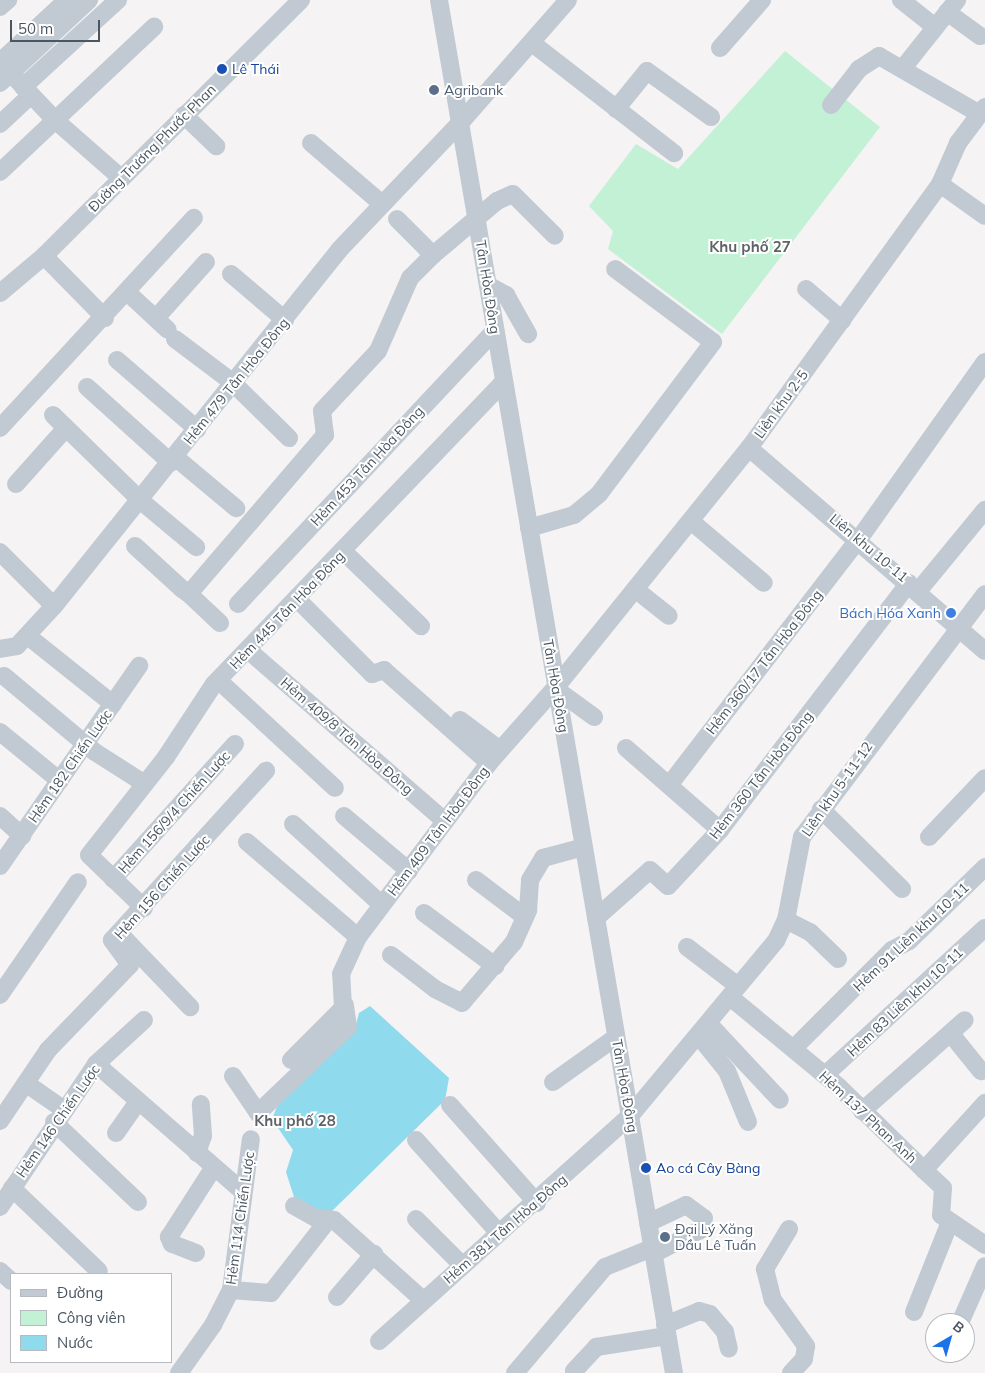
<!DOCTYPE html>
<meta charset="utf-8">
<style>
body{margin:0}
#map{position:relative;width:985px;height:1373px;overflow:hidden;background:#f5f3f3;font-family:Mulish,sans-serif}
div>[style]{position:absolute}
.green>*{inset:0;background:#c3f1d5}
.water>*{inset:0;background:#90daee}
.minor>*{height:18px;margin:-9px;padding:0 9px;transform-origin:9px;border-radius:9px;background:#c1cad2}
.dots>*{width:14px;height:14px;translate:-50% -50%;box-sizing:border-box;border:2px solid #fff;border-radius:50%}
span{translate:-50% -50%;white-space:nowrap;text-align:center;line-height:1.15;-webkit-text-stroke:4px #fff;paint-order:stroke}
.transit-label{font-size:14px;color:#164399}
.left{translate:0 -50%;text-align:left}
.service-label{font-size:14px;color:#4e5e75}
.street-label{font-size:14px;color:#4a5661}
.shop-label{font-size:14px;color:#366cbe}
.right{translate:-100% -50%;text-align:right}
.neighbourhood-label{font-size:15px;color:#5f6368;font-weight:700}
.legend{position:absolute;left:10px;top:1273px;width:162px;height:90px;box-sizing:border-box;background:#fff;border:1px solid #b7bbc0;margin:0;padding:6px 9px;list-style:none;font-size:15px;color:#4a5661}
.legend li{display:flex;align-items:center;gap:10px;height:25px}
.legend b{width:25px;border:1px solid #b7bbc0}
.north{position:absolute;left:925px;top:1313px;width:50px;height:50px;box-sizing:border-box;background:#fff;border:1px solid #b7bbc0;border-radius:50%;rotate:38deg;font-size:14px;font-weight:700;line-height:20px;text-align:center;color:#4a5661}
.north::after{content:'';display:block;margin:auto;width:18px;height:22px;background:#1a73e8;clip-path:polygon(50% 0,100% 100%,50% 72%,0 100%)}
.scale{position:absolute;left:10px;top:20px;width:90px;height:22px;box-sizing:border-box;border:2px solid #4a5661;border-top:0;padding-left:6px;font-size:15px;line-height:18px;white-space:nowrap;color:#4a5661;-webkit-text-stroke:4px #fff;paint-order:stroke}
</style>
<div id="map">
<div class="green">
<i style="clip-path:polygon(785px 51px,880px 127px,722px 334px,608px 249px,613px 231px,589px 206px,636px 144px,678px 169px)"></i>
</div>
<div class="water">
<i style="clip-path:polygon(370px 1006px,449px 1078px,445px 1100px,328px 1215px,294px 1197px,286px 1172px,293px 1150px,272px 1119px,278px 1104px,355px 1028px,359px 1013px)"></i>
</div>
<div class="minor">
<i style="left:439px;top:0;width:1393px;rotate:80.29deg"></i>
<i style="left:901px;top:0;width:43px;rotate:38.5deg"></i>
<i style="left:0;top:7px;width:11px;rotate:-41deg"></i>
<i style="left:947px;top:12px;width:41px;rotate:36deg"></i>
<i style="left:532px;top:43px;width:180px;rotate:37.8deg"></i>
<i style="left:720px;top:48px;width:64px;rotate:-48.8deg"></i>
<i style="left:0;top:62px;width:80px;rotate:46.5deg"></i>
<i style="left:55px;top:120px;width:88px;rotate:41.3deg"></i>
<i style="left:0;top:62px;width:91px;rotate:-42.8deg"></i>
<i style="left:903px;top:68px;width:87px;rotate:-51.5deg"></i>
<i style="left:0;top:83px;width:122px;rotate:-43deg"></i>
<i style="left:23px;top:87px;width:129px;rotate:-42.5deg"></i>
<i style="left:831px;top:105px;width:46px;rotate:-52.1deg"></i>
<i style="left:859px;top:69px;width:24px;rotate:-33deg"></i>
<i style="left:879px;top:56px;width:116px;rotate:29.9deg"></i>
<i style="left:616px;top:109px;width:49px;rotate:-50.8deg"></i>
<i style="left:647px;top:71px;width:79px;rotate:35.7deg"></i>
<i style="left:184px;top:115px;width:45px;rotate:44.1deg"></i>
<i style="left:0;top:124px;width:42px;rotate:-43.1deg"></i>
<i style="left:311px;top:143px;width:92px;rotate:40.6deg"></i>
<i style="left:0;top:172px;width:212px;rotate:-43.3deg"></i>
<i style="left:940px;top:184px;width:55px;rotate:35.4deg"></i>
<i style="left:397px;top:219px;width:51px;rotate:45deg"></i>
<i style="left:44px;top:256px;width:87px;rotate:45.5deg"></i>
<i style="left:231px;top:274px;width:71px;rotate:40.4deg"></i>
<i style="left:488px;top:285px;width:21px;rotate:29deg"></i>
<i style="left:506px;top:295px;width:45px;rotate:60.6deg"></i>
<i style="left:806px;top:289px;width:48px;rotate:40.7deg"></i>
<i style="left:0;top:293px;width:57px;rotate:-40.1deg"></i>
<i style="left:44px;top:256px;width:363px;rotate:-44.9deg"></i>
<i style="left:128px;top:293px;width:54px;rotate:42.8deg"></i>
<i style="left:156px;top:318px;width:75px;rotate:-48.2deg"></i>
<i style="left:175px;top:339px;width:71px;rotate:37deg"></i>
<i style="left:232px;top:382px;width:80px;rotate:44.5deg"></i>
<i style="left:117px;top:360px;width:106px;rotate:40.8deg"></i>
<i style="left:87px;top:387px;width:113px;rotate:42.1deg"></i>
<i style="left:53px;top:415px;width:123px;rotate:44.3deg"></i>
<i style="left:141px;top:501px;width:72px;rotate:39.9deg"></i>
<i style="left:0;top:428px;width:286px;rotate:-47.3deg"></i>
<i style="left:749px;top:448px;width:311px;rotate:40.7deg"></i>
<i style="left:175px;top:457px;width:80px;rotate:39.9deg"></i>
<i style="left:16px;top:484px;width:75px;rotate:-48.2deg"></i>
<i style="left:692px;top:522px;width:94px;rotate:40.3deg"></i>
<i style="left:529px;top:528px;width:47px;rotate:-16.1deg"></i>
<i style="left:574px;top:515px;width:33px;rotate:-40deg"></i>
<i style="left:599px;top:494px;width:190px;rotate:-53.1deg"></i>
<i style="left:713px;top:342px;width:122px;rotate:-143.3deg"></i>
<i style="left:135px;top:546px;width:64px;rotate:42.5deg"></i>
<i style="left:182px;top:589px;width:7px;rotate:34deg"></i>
<i style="left:188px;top:593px;width:6px;rotate:-39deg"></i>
<i style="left:193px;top:589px;width:203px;rotate:-49.4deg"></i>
<i style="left:325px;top:435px;width:24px;rotate:-97deg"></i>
<i style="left:322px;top:411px;width:82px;rotate:-47deg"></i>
<i style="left:378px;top:351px;width:80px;rotate:-66.3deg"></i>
<i style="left:410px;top:278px;width:33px;rotate:-45deg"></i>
<i style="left:433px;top:255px;width:84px;rotate:-40.2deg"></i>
<i style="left:497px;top:201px;width:17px;rotate:-24deg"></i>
<i style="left:513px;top:194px;width:59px;rotate:45deg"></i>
<i style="left:0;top:552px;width:76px;rotate:45deg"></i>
<i style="left:344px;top:552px;width:107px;rotate:43.9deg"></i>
<i style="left:635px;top:589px;width:43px;rotate:38.5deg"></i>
<i style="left:919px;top:590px;width:104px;rotate:-50.5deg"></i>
<i style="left:188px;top:593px;width:44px;rotate:43.2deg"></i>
<i style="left:298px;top:600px;width:105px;rotate:45deg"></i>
<i style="left:372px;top:674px;width:13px;rotate:-18deg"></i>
<i style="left:384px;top:670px;width:140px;rotate:41.5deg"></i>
<i style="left:238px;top:604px;width:376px;rotate:-46.8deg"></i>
<i style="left:34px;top:641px;width:101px;rotate:38.6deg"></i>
<i style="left:0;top:649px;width:17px;rotate:-10deg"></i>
<i style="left:17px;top:646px;width:54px;rotate:-47.2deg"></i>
<i style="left:54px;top:606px;width:457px;rotate:-51.3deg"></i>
<i style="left:340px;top:249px;width:175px;rotate:-46.4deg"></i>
<i style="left:461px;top:122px;width:162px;rotate:-48.7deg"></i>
<i style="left:248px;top:650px;width:261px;rotate:41deg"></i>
<i style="left:4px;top:676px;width:119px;rotate:39.9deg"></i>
<i style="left:95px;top:752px;width:59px;rotate:32.6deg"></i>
<i style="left:218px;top:680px;width:159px;rotate:42.7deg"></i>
<i style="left:557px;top:690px;width:46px;rotate:36.1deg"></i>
<i style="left:460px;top:720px;width:50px;rotate:36.9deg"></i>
<i style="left:0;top:732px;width:77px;rotate:39.2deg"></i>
<i style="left:626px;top:748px;width:125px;rotate:41.1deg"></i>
<i style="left:670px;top:784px;width:309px;rotate:-52.4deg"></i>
<i style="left:859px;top:539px;width:217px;rotate:-54.6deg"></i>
<i style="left:821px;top:809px;width:114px;rotate:44.6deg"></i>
<i style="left:0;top:816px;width:30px;rotate:42deg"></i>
<i style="left:344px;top:816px;width:85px;rotate:40.2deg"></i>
<i style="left:293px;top:824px;width:120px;rotate:42.3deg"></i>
<i style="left:929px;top:837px;width:81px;rotate:-46.5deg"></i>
<i style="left:247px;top:842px;width:146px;rotate:40.6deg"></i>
<i style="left:0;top:866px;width:244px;rotate:-55.2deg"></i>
<i style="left:113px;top:879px;width:182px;rotate:-47.9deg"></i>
<i style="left:476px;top:880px;width:61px;rotate:37.1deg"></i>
<i style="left:144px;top:908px;width:76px;rotate:-136.1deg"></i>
<i style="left:89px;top:855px;width:125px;rotate:-51.8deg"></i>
<i style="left:166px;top:757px;width:87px;rotate:-56.7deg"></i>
<i style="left:214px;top:684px;width:419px;rotate:-46.2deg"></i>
<i style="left:424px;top:913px;width:89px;rotate:36.7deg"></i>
<i style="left:596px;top:918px;width:72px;rotate:-41.6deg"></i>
<i style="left:650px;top:870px;width:24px;rotate:42deg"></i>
<i style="left:668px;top:886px;width:76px;rotate:-47.1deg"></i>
<i style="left:720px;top:830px;width:311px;rotate:-52.6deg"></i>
<i style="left:786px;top:920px;width:27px;rotate:27deg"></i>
<i style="left:810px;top:932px;width:39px;rotate:44deg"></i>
<i style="left:119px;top:933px;width:103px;rotate:46.2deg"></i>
<i style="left:687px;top:947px;width:64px;rotate:37.4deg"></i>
<i style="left:391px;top:955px;width:56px;rotate:37.7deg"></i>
<i style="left:435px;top:989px;width:30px;rotate:27deg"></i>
<i style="left:462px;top:1003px;width:80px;rotate:-49.6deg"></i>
<i style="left:514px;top:942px;width:35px;rotate:-66deg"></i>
<i style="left:528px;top:910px;width:30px;rotate:-86deg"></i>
<i style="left:530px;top:880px;width:26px;rotate:-59deg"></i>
<i style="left:543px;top:858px;width:42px;rotate:-15deg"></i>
<i style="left:0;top:995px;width:137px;rotate:-55.4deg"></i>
<i style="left:730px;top:997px;width:141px;rotate:39.5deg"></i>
<i style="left:839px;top:1087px;width:119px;rotate:44.3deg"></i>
<i style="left:924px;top:1170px;width:26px;rotate:43deg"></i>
<i style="left:943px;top:1188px;width:27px;rotate:94deg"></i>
<i style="left:941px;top:1215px;width:53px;rotate:34.3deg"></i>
<i style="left:708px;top:1023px;width:105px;rotate:46.9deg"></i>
<i style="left:951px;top:1034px;width:48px;rotate:51deg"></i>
<i style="left:698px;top:1035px;width:46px;rotate:51.1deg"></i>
<i style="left:727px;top:1071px;width:55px;rotate:67.6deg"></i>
<i style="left:794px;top:1048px;width:139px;rotate:-45deg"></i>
<i style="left:892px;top:950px;width:19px;rotate:-28deg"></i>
<i style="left:909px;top:941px;width:106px;rotate:-44.2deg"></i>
<i style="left:291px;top:1060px;width:74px;rotate:-45deg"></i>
<i style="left:343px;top:1008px;width:34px;rotate:-93deg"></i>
<i style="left:341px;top:974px;width:41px;rotate:-65.3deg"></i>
<i style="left:358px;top:937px;width:218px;rotate:-53deg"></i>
<i style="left:489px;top:763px;width:101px;rotate:-48.6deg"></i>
<i style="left:556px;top:687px;width:307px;rotate:-51.1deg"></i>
<i style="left:749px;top:448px;width:326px;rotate:-54.1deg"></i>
<i style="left:940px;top:184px;width:45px;rotate:-66.3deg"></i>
<i style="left:958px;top:143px;width:45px;rotate:-53.1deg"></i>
<i style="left:96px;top:1064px;width:194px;rotate:41deg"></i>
<i style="left:825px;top:1075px;width:217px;rotate:-42.6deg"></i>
<i style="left:233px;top:1076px;width:45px;rotate:56deg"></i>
<i style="left:258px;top:1113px;width:124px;rotate:-43.7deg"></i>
<i style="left:348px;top:1027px;width:22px;rotate:-98deg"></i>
<i style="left:553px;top:1082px;width:77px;rotate:-35.5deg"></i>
<i style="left:27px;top:1084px;width:44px;rotate:34.8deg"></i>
<i style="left:450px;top:1105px;width:131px;rotate:48.4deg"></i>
<i style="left:862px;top:1111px;width:137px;rotate:-41.5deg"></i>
<i style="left:0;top:1121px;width:86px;rotate:-55.9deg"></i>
<i style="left:48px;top:1050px;width:118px;rotate:-46deg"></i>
<i style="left:130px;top:965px;width:31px;rotate:-126deg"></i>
<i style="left:112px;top:940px;width:229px;rotate:-47.7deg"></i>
<i style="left:54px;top:1122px;width:116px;rotate:43.6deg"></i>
<i style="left:116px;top:1133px;width:39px;rotate:-55deg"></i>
<i style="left:416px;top:1140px;width:123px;rotate:48.3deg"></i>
<i style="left:197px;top:1153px;width:18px;rotate:-71deg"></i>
<i style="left:203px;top:1136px;width:32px;rotate:-94deg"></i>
<i style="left:924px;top:1170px;width:91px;rotate:-47.7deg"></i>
<i style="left:12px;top:1188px;width:120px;rotate:43.7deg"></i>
<i style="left:294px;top:1206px;width:25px;rotate:29deg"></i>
<i style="left:316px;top:1218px;width:18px;rotate:6deg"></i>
<i style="left:334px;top:1220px;width:120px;rotate:42deg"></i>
<i style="left:0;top:1207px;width:172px;rotate:-56.1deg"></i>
<i style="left:96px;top:1064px;width:65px;rotate:-42.5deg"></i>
<i style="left:416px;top:1219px;width:66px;rotate:45deg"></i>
<i style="left:648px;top:1223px;width:42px;rotate:-25.3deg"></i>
<i style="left:686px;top:1205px;width:22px;rotate:36deg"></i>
<i style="left:704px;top:1218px;width:13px;rotate:108deg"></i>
<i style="left:700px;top:1230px;width:53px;rotate:152.9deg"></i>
<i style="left:789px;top:1229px;width:47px;rotate:121deg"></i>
<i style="left:765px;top:1269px;width:32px;rotate:76deg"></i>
<i style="left:773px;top:1300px;width:57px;rotate:54.3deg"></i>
<i style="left:806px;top:1346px;width:13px;rotate:99deg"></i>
<i style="left:804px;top:1359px;width:19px;rotate:133deg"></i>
<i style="left:196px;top:1253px;width:26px;rotate:-159deg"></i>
<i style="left:172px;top:1244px;width:8px;rotate:-113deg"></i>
<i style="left:169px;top:1237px;width:83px;rotate:-57.3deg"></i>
<i style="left:0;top:1271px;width:15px;rotate:42deg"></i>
<i style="left:231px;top:1290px;width:40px;rotate:4.3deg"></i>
<i style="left:271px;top:1293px;width:93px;rotate:-52deg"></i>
<i style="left:337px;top:1297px;width:57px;rotate:-49.3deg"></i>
<i style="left:914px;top:1312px;width:97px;rotate:-68.2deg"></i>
<i style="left:960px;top:1323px;width:62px;rotate:-66.3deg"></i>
<i style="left:665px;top:1325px;width:37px;rotate:-22deg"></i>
<i style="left:699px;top:1311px;width:11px;rotate:15deg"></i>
<i style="left:710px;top:1314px;width:23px;rotate:50deg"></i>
<i style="left:725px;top:1332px;width:17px;rotate:77deg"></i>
<i style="left:379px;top:1341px;width:337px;rotate:-41.9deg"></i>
<i style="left:630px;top:1116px;width:228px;rotate:-50.2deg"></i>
<i style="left:776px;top:941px;width:23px;rotate:-65deg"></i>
<i style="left:786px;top:920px;width:85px;rotate:-79.1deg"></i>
<i style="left:802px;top:837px;width:304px;rotate:-53deg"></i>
<i style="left:574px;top:1371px;width:33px;rotate:-47deg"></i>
<i style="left:596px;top:1347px;width:72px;rotate:-8.8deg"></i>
<i style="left:179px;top:1373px;width:59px;rotate:-54.7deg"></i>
<i style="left:213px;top:1325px;width:39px;rotate:-63deg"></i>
<i style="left:231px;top:1290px;width:152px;rotate:-82.5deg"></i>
<i style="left:515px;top:1373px;width:139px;rotate:-49.7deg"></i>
<i style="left:605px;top:1267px;width:51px;rotate:-22deg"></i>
</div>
<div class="dots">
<i style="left:222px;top:69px;background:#1a4fb4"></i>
<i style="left:434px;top:90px;background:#5c6f8a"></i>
<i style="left:951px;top:613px;background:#3f7fe0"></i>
<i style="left:646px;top:1168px;background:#1a4fb4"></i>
<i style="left:665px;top:1237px;background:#5c6f8a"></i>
</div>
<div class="transit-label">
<span class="left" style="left:232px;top:69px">Lê Thái</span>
<span class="left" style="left:656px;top:1168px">Ao cá Cây Bàng</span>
</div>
<div class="service-label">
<span class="left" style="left:444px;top:90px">Agribank</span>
<span class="left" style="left:675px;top:1237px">Đại Lý Xăng<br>Dầu Lê Tuấn</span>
</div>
<div class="street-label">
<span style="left:152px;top:148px;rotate:-45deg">Đường Trương Phước Phan</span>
<span style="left:488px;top:287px;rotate:81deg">Tân Hòa Đông</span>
<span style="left:236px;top:381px;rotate:-51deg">Hẻm 479 Tân Hòa Đông</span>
<span style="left:781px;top:404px;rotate:-54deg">Liên khu 2-5</span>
<span style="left:367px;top:466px;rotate:-47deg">Hẻm 453 Tân Hòa Đông</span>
<span style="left:869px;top:548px;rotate:40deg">Liên khu 10-11</span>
<span style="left:287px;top:610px;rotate:-46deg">Hẻm 445 Tân Hòa Đông</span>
<span style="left:764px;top:662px;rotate:-52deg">Hẻm 360/17 Tân Hòa Đông</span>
<span style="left:556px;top:686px;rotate:80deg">Tân Hòa Đông</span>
<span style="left:347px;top:736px;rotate:41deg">Hẻm 409/8 Tân Hòa Đông</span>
<span style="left:70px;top:766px;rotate:-55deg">Hẻm 182 Chiến Lược</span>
<span style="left:761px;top:775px;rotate:-52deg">Hẻm 360 Tân Hòa Đông</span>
<span style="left:837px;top:789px;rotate:-55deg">Liên khu 5-11-12</span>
<span style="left:174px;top:812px;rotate:-48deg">Hẻm 156/9/4 Chiến Lược</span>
<span style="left:438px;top:831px;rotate:-53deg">Hẻm 409 Tân Hòa Đông</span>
<span style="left:162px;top:887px;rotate:-48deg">Hẻm 156 Chiến Lược</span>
<span style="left:911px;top:937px;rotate:-43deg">Hẻm 91 Liên khu 10-11</span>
<span style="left:905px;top:1002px;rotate:-43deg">Hẻm 83 Liên khu 10-11</span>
<span style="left:625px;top:1086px;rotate:80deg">Tân Hòa Đông</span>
<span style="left:868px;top:1117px;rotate:43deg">Hẻm 137 Phan Anh</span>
<span style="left:58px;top:1121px;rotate:-55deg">Hẻm 146 Chiến Lược</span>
<span style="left:240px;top:1218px;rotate:-82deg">Hẻm 114 Chiến Lược</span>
<span style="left:505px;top:1229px;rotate:-41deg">Hẻm 381 Tân Hòa Đông</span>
</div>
<div class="shop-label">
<span class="right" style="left:941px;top:613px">Bách Hóa Xanh</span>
</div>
<div class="neighbourhood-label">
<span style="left:750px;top:247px">Khu phố 27</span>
<span style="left:295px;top:1121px">Khu phố 28</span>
</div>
<ul class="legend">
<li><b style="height:6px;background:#c1cad2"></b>Đường</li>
<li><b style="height:14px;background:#c3f1d5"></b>Công viên</li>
<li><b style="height:14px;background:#90daee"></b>Nước</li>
</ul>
<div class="north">B</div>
<div class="scale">50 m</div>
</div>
